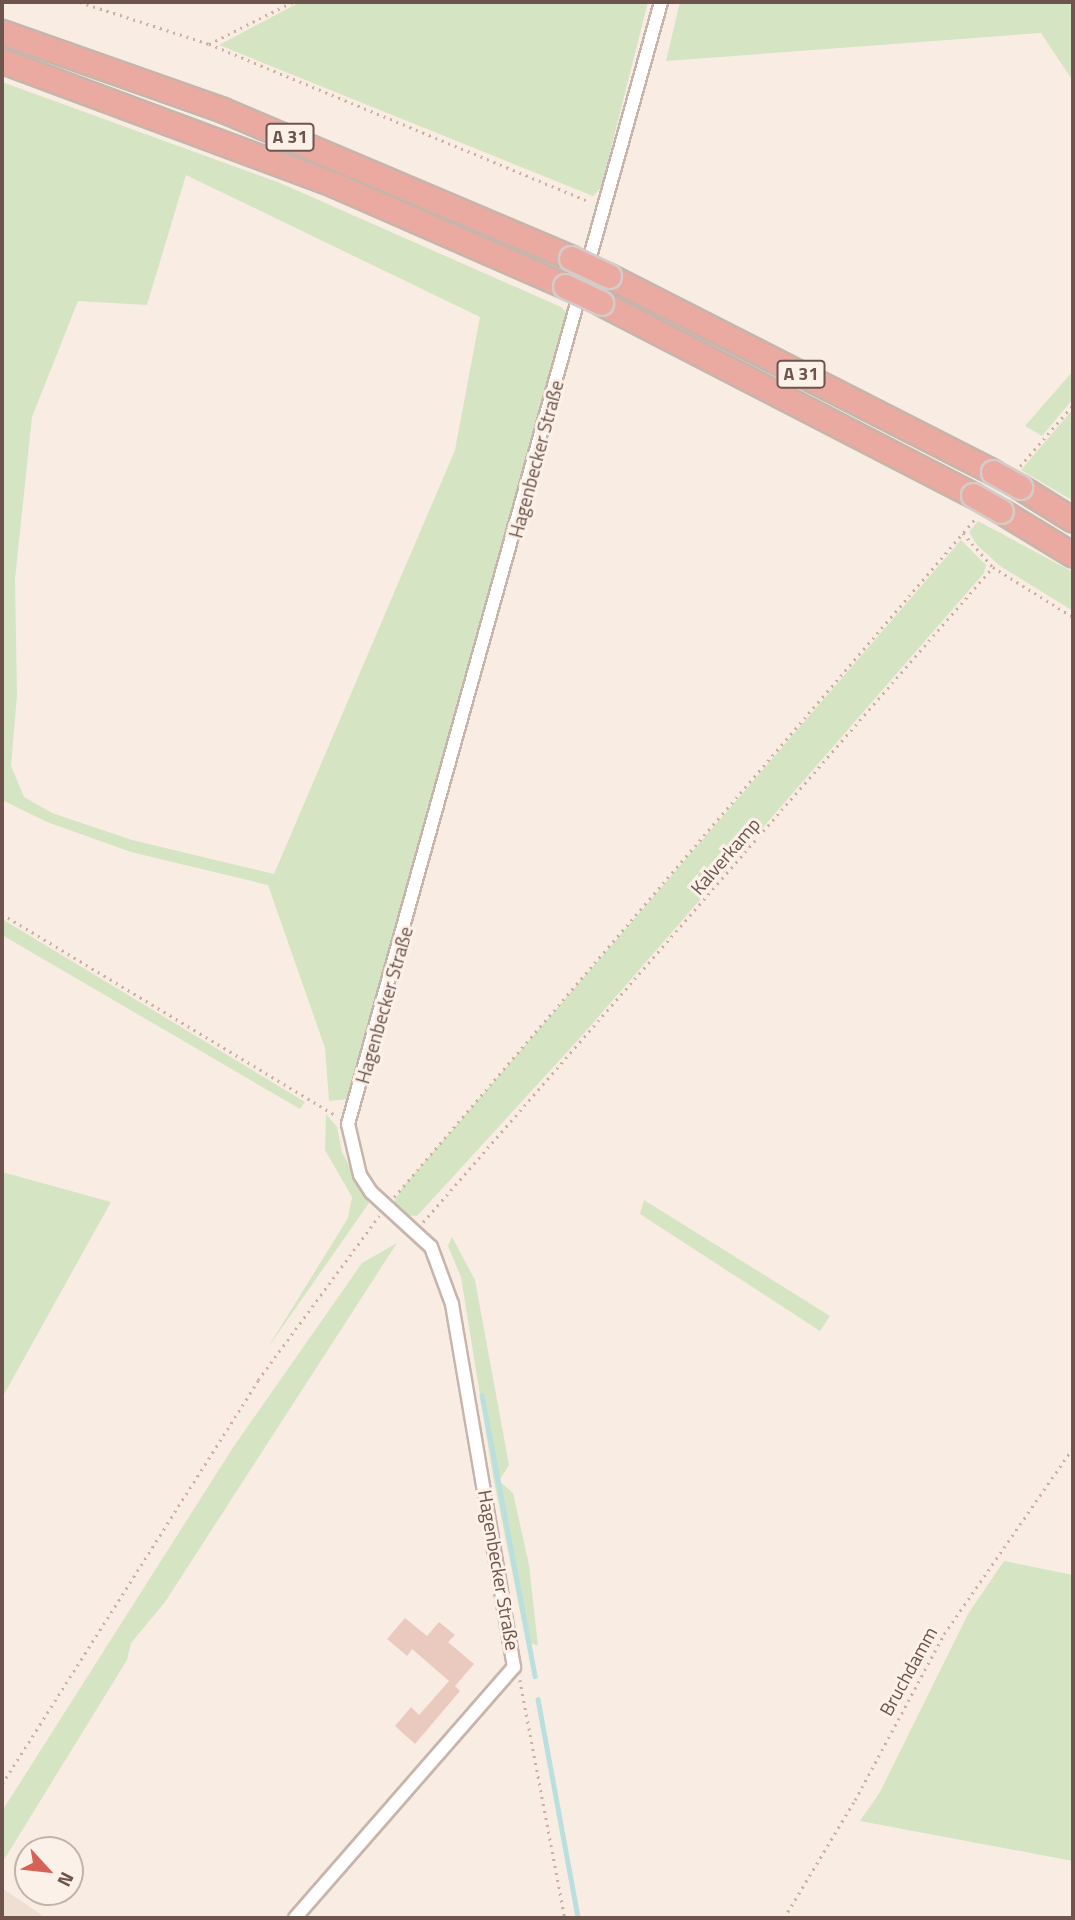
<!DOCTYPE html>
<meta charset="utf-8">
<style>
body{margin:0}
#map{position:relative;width:1075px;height:1920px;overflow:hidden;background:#f9ede3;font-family:"Titillium Web",sans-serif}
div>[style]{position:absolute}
.residential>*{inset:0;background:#efded2}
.green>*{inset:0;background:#d5e4c3}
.stream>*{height:4.5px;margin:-2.25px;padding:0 2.25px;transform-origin:2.25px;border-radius:2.25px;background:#badfdf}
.building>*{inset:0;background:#eacabe}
.path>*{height:2.5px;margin-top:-1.25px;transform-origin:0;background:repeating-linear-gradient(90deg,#ceada2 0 2px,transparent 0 7px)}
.roads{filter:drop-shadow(2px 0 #c7b4ab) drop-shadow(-2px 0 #c7b4ab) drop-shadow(0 2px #c7b4ab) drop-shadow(0 -2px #c7b4ab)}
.minor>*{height:12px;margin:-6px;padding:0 6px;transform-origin:6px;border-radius:6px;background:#fff}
.motorway>*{height:23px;margin:-11.5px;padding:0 11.5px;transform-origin:11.5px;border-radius:11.5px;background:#ebaaa1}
.bridges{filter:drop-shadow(2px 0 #d3ccc9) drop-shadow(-2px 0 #d3ccc9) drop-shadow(0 2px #d3ccc9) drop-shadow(0 -2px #d3ccc9)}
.motorway-bridge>*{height:23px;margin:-11.5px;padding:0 11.5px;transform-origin:11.5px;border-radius:11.5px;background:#ebaaa1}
span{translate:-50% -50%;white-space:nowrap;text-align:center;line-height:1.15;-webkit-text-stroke:6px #fcf1e8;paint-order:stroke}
.shield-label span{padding:2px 5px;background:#fcf1e8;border:2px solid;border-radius:5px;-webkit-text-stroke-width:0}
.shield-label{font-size:18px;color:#6d544c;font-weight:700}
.street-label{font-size:19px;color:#6d544c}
.frame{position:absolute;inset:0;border:4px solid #6d544c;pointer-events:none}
.north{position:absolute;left:14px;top:1836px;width:70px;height:70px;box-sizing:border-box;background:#fcf1e8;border:2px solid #c3b2aa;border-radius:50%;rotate:117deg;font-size:19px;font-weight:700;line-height:28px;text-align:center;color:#6d544c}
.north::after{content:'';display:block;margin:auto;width:24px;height:32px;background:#d46257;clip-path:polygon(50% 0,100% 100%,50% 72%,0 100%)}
</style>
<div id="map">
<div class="residential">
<i style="clip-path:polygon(2px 1888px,46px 1918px,2px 1918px)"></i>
</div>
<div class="green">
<i style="clip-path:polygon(300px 2px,648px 2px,601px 188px,593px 196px,219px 45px)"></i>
<i style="clip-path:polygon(680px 2px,1073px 2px,1073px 81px,1041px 33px,666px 61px)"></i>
<i style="clip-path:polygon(evenodd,2px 82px,280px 183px,561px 307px,568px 314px,348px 1099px,329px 1101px,325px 1048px,268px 885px,131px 852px,47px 822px,2px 800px,2px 82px,186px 175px,480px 317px,455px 450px,274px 874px,132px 840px,52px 813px,24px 797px,11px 766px,17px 695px,15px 579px,32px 417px,78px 301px,147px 305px,186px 175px)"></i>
<i style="clip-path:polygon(1073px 371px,1073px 399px,1042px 436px,1025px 426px)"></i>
<i style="clip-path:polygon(1073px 409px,1073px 501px,1021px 470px)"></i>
<i style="clip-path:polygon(978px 521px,1073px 572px,1073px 611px,1000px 566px,977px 545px,969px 532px)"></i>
<i style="clip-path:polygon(961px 540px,986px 565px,984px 573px,579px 1039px,417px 1216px,402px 1215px,392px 1205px,403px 1187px)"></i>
<i style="clip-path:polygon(2px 919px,138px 1001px,305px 1102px,300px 1109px,2px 935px)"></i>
<i style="clip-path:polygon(326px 1114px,337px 1127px,342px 1152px,369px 1203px,267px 1349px,348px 1218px,352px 1197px,325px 1150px)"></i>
<i style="clip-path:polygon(2px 1172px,111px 1202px,2px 1398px)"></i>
<i style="clip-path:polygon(644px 1200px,830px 1316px,820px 1331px,640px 1214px)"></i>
<i style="clip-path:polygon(452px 1237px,475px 1280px,509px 1465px,499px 1481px,513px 1493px,529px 1565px,538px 1646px,526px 1641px,493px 1476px,461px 1277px,448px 1246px)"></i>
<i style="clip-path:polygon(397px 1243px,165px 1602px,131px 1643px,127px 1660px,2px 1863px,2px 1811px,234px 1446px,362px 1263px)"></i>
<i style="clip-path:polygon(1004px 1561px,1073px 1575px,1073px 1861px,860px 1821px,880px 1792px,968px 1614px)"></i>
</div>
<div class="stream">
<i style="left:482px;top:1395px;width:286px;rotate:79.3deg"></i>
<i style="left:538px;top:1699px;width:223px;rotate:79.6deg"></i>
</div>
<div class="building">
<i style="clip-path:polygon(405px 1618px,427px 1636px,439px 1622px,455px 1635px,448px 1642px,474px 1664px,455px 1686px,460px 1691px,415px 1744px,395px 1726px,411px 1707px,419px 1715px,449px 1681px,412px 1649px,407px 1656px,387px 1639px)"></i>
</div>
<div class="path">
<i style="left:80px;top:2px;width:136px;rotate:18deg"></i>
<i style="left:209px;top:44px;width:412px;rotate:22.5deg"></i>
<i style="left:209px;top:44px;width:93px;rotate:-26.8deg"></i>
<i style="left:1020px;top:466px;width:81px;rotate:-49deg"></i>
<i style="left:963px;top:533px;width:45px;rotate:48.6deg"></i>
<i style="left:993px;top:567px;width:94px;rotate:32deg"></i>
<i style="left:2px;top:914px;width:391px;rotate:31.1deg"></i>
<i style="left:394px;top:1197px;width:893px;rotate:-49.41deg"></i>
<i style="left:423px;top:1222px;width:868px;rotate:-48.97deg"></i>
<i style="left:520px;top:1680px;width:242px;rotate:79.3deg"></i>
<i style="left:2px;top:1784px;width:478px;rotate:-57.6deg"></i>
<i style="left:258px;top:1380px;width:204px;rotate:-53.6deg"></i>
<i style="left:784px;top:1918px;width:138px;rotate:-59deg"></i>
<i style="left:855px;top:1800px;width:188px;rotate:-61.8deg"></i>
<i style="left:944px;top:1634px;width:226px;rotate:-55.3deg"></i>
</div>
<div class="roads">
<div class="minor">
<i style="left:295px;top:1918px;width:333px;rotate:-48.9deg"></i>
<i style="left:514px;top:1667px;width:368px;rotate:-99.7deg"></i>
<i style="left:452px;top:1304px;width:61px;rotate:-110.2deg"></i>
<i style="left:431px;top:1247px;width:81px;rotate:-137.5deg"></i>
<i style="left:371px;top:1192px;width:20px;rotate:-123deg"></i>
<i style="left:360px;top:1175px;width:52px;rotate:-103.2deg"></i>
<i style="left:348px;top:1124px;width:1165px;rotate:-74.41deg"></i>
</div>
<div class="motorway">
<i style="left:2px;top:32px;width:234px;rotate:19.4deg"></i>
<i style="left:223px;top:110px;width:378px;rotate:23deg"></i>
<i style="left:2px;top:61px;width:355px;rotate:20.4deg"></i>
<i style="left:335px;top:185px;width:251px;rotate:23.7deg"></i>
<i style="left:609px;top:276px;width:431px;rotate:27deg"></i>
<i style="left:601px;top:303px;width:419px;rotate:27.3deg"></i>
<i style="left:1020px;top:487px;width:62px;rotate:31.9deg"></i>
<i style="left:1001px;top:511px;width:84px;rotate:31.4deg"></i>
</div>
</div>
<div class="bridges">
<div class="motorway-bridge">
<i style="left:571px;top:258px;width:42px;rotate:25.3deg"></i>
<i style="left:565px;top:286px;width:40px;rotate:25deg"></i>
<i style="left:993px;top:472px;width:31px;rotate:29deg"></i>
<i style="left:973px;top:495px;width:32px;rotate:30deg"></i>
</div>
</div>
<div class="shield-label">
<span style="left:290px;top:137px">A 31</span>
<span style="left:801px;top:374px">A 31</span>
</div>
<div class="street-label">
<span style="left:536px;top:459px;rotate:-75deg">Hagenbecker Straße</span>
<span style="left:725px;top:856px;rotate:-49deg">Kalverkamp</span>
<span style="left:384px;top:1005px;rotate:-74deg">Hagenbecker Straße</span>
<span style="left:499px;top:1570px;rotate:80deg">Hagenbecker Straße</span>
<span style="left:908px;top:1671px;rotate:-61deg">Bruchdamm</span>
</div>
<div class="frame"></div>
<div class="north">N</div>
</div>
